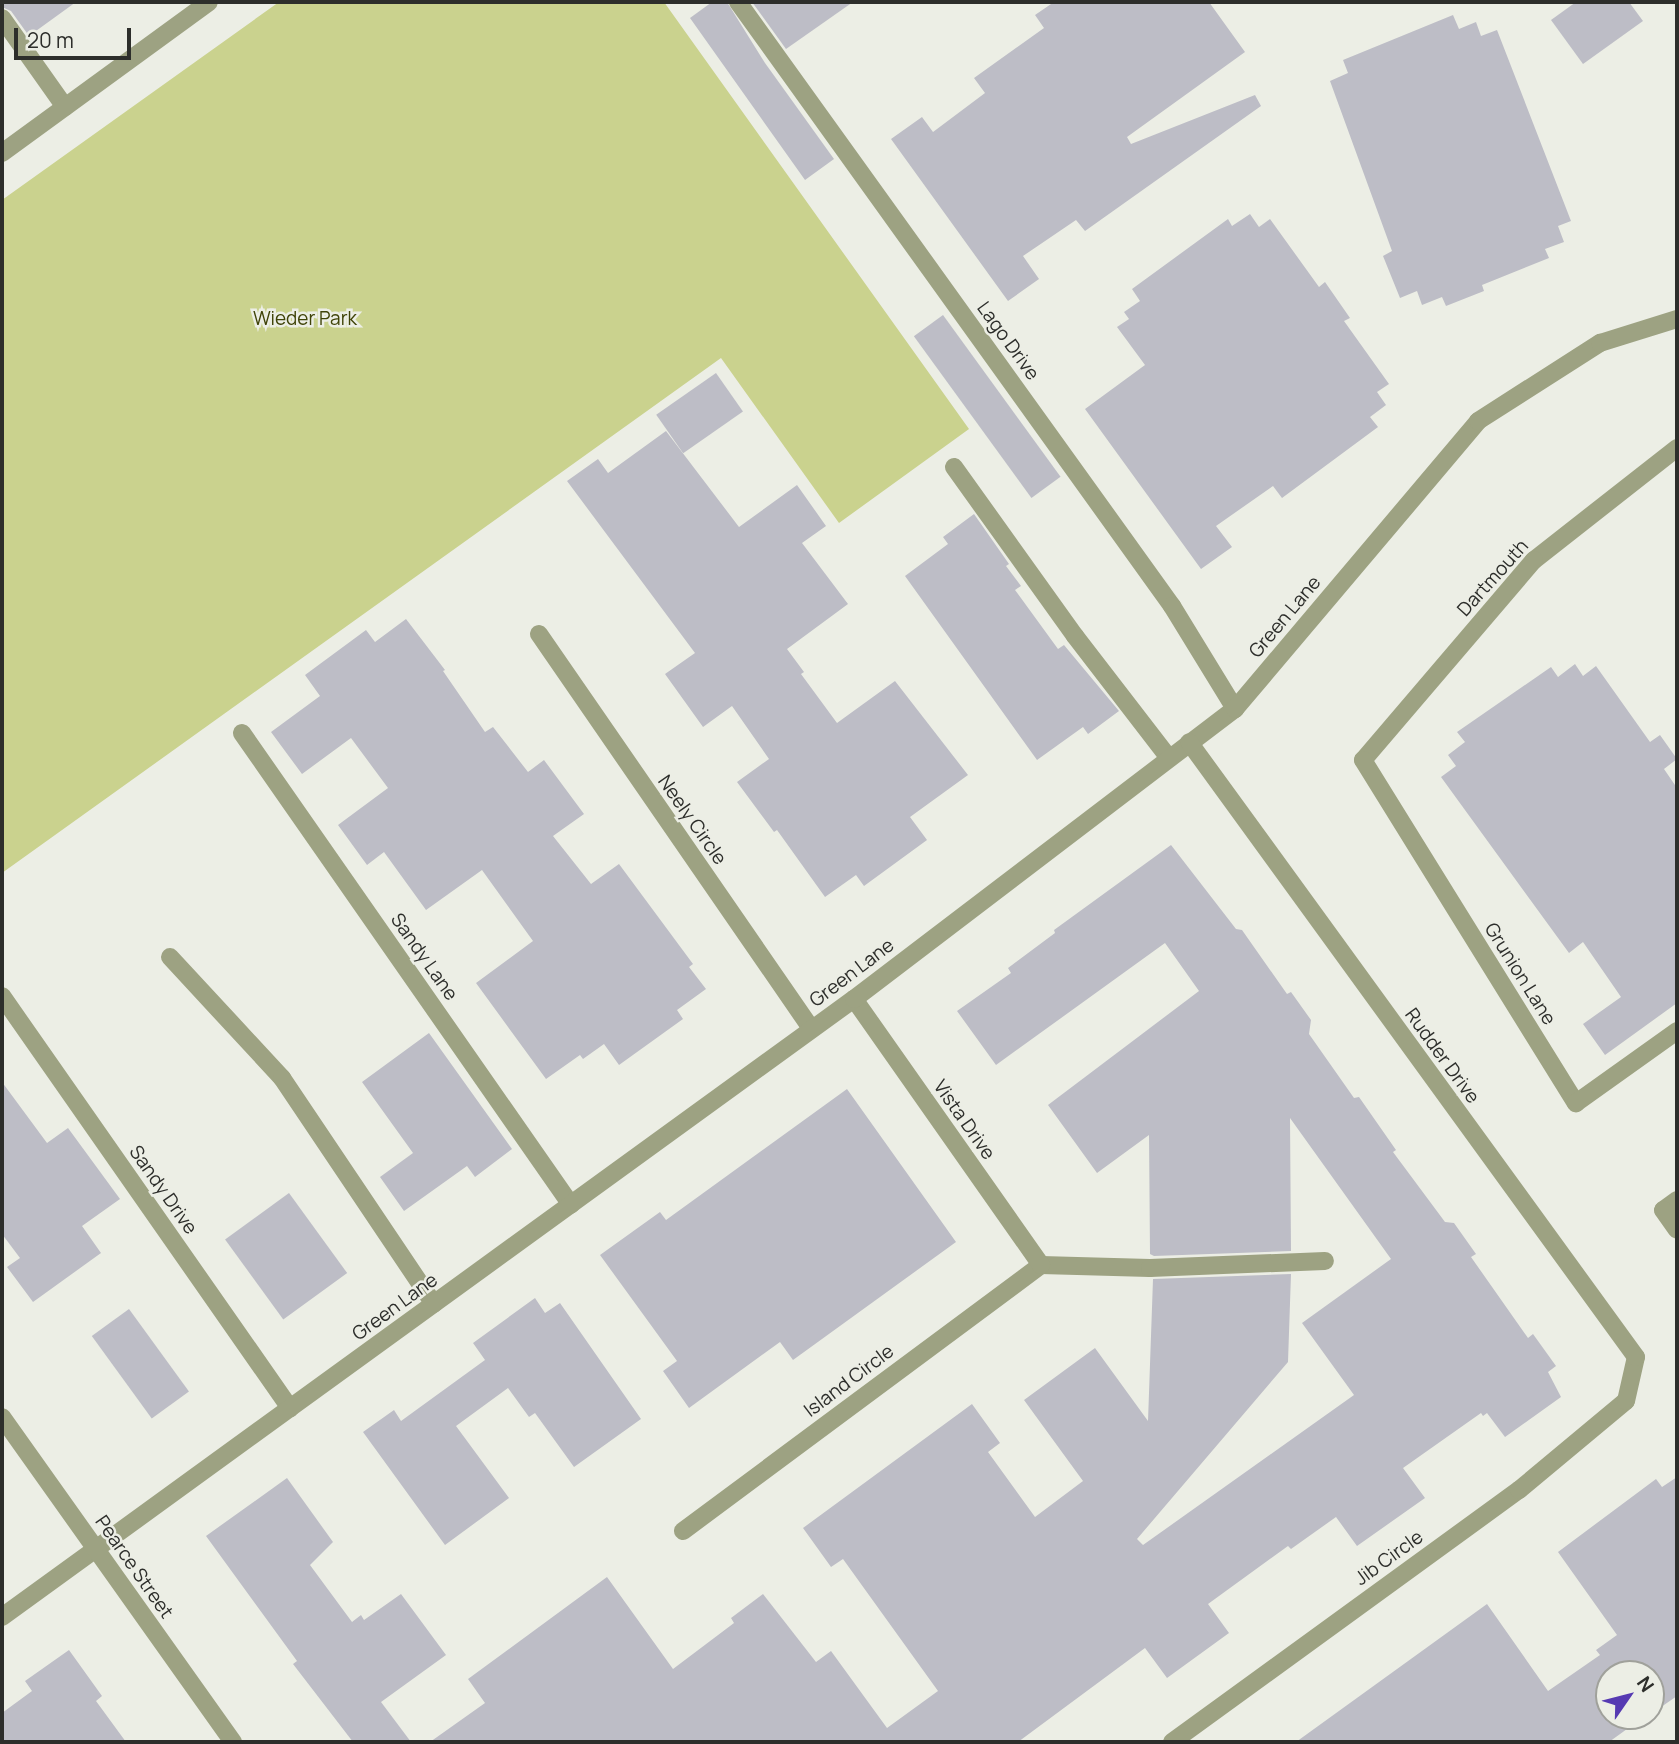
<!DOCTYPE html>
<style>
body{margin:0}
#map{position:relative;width:1679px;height:1744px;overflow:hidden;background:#eceee5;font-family:Manrope,sans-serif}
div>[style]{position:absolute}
.green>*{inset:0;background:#cad28e}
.building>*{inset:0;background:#bdbdc6;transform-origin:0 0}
.service>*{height:18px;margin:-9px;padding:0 9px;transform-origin:9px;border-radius:9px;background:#9da282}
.minor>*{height:18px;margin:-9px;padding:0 9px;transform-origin:9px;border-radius:9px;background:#9da282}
.tertiary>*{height:18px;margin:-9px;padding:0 9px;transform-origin:9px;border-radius:9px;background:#9da282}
span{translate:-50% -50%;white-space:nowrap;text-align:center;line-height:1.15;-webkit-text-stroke:5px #eceee5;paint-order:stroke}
.park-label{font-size:19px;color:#3f4308}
.street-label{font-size:19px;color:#2d2e2b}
.frame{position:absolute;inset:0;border:4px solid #2d2e2b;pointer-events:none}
.north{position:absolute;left:1595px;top:1660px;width:70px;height:70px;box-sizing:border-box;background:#eceee5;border:2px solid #a0a19b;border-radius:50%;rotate:55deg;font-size:19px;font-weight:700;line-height:28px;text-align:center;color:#2d2e2b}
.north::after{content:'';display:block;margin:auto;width:24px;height:32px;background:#563ab2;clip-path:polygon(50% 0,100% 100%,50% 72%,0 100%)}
.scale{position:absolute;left:14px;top:28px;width:117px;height:32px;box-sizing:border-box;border:4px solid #2d2e2b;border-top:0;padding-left:9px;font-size:21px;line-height:24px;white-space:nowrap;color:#2d2e2b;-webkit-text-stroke:5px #eceee5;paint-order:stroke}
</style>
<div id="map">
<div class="green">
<i style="clip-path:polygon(279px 2px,664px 2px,969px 429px,839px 523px,721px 358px,2px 873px,2px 200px)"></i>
</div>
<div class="building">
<i style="clip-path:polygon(2px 2px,76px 2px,29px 36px,11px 11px,2px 7px)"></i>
<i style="clip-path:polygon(712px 2px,727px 2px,765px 63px,834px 159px,805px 180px,690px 18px)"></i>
<i style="clip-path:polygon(752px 2px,853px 2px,786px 49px)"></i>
<i style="clip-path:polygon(1054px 2px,1209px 2px,1245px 52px,1127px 137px,1131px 144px,1255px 95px,1261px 106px,1085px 231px,1076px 220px,1023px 256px,1039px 279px,1008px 301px,891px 139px,922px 117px,933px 132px,985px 93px,974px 78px,1044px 28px,1035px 15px)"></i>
<i style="clip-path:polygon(1576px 2px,1629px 2px,1643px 21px,1583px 64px,1551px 20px)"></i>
<i style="clip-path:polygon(1453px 15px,1459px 29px,1476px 22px,1481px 36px,1497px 30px,1571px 221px,1558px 226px,1564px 242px,1545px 249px,1549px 258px,1482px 285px,1484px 291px,1446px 306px,1442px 297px,1422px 305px,1417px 291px,1400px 298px,1383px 256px,1392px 251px,1330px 81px,1348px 73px,1343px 60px)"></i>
<i style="clip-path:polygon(1250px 214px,1259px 227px,1270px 219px,1319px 287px,1325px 282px,1350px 318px,1344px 321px,1389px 384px,1377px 392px,1386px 405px,1370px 417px,1378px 427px,1282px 498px,1273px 486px,1216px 526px,1232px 547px,1201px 569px,1085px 409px,1145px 365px,1117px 327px,1129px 319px,1124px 312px,1140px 301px,1132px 289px,1228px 219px,1232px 226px)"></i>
<i style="left:943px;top:315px;width:200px;height:36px;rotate:54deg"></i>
<i style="left:716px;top:373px;width:47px;height:73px;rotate:55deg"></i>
<i style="clip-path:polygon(666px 431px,739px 527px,797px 485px,826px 526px,802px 543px,848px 604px,787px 649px,804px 672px,801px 674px,837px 723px,895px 681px,968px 775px,910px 817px,927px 840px,864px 886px,856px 875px,825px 897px,777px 830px,774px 832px,737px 782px,769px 759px,732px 706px,703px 727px,665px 674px,695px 653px,567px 481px,598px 459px,608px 473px)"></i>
<i style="clip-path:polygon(974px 514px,1009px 564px,1006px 566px,1021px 586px,1015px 590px,1058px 649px,1064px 645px,1119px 711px,1088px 734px,1083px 727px,1037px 760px,905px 576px,948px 544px,943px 537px)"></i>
<i style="clip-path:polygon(406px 619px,445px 670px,443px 671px,485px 732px,493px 727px,528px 772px,544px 760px,584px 814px,553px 836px,591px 884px,619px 864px,693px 964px,689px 967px,706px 989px,677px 1010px,683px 1019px,619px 1065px,604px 1044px,583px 1059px,580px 1055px,546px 1079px,476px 983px,533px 941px,482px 870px,426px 910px,384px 852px,367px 865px,338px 825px,388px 788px,351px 738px,302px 774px,271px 732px,320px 696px,305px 675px,366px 630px,375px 642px)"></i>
<i style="clip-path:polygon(1575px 664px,1583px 676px,1596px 666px,1650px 742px,1660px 735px,1677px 759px,1664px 769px,1677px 788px,1677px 1003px,1605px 1055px,1583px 1024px,1621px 997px,1583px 942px,1569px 953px,1441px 777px,1456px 766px,1448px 755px,1465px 742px,1457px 732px,1551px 667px,1558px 677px)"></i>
<i style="clip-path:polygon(1171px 845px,1236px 929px,1242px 930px,1287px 994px,1291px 992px,1311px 1020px,1309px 1034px,1354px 1098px,1359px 1097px,1396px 1150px,1393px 1152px,1445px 1222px,1454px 1223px,1476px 1254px,1471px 1257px,1528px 1338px,1533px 1334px,1556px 1366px,1548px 1372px,1561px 1397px,1505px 1437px,1487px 1413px,1483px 1416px,1481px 1413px,1403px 1468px,1425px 1498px,1357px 1546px,1336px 1517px,1291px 1549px,1288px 1546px,1208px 1604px,1229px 1633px,1167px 1678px,1145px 1648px,1018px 1742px,430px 1742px,485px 1703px,468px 1679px,607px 1577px,673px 1669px,734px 1623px,731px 1618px,763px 1594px,816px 1662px,831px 1651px,887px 1728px,938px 1691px,843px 1559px,831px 1567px,803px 1528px,972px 1404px,1000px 1443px,988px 1452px,1035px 1517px,1083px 1481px,1024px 1400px,1095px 1348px,1148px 1421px,1153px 1279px,1291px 1274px,1288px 1362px,1137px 1539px,1143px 1545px,1354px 1395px,1302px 1323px,1391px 1259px,1290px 1118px,1291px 1251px,1154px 1256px,1150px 1254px,1149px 1135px,1097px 1173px,1048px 1105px,1199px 991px,1165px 943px,996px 1065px,957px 1011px,1011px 973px,1008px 968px,1055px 933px,1054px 930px)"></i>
<i style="clip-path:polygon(429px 1033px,512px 1149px,475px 1177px,467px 1166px,404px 1211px,380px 1177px,413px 1153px,362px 1082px)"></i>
<i style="clip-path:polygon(2px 1082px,47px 1143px,68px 1128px,120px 1199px,82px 1226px,101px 1253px,33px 1302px,7px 1267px,20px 1258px,2px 1234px)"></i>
<i style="clip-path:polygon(847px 1089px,956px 1242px,793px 1360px,780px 1342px,689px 1408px,663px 1371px,677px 1361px,600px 1255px,660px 1212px,666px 1220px)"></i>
<i style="left:289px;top:1193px;width:99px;height:79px;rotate:54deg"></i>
<i style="clip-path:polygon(535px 1298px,545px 1313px,560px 1303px,641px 1419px,574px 1467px,535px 1413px,529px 1417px,508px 1388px,456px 1426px,509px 1498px,445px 1545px,363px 1432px,394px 1410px,401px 1421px,485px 1360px,473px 1343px)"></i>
<i style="left:129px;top:1309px;width:102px;height:46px;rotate:54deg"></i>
<i style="clip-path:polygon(1677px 1477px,1677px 1696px,1651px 1714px,1651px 1674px,1609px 1674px,1609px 1716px,1645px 1716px,1609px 1742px,1296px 1742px,1487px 1604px,1548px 1691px,1600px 1655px,1596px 1650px,1617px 1635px,1558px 1552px,1656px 1479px,1662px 1487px)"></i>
<i style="clip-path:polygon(287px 1478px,333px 1542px,310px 1565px,352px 1622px,361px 1615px,364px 1620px,401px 1594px,446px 1655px,381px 1702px,411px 1742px,353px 1742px,293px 1664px,297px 1661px,206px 1536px)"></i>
<i style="clip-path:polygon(69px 1650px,102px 1696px,96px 1701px,126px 1742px,2px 1742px,2px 1713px,32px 1691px,25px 1681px)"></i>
</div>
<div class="service">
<i style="left:2px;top:18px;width:109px;rotate:54.7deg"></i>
<i style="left:954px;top:467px;width:208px;rotate:54.4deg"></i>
<i style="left:1075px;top:636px;width:154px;rotate:52.4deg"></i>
<i style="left:242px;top:733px;width:575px;rotate:55.12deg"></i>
<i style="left:170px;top:957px;width:165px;rotate:47.2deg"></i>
<i style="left:282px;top:1078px;width:272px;rotate:56.1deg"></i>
<i style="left:2px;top:996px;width:503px;rotate:55.05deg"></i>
<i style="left:1677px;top:1200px;width:17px;rotate:144deg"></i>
<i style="left:1663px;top:1210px;width:24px;rotate:55deg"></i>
<i style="left:1041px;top:1265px;width:109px;rotate:1.6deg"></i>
<i style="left:1150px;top:1268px;width:175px;rotate:-2.3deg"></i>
</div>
<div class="minor">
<i style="left:738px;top:2px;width:744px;rotate:54.3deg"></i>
<i style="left:1172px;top:606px;width:121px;rotate:58.5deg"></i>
<i style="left:2px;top:153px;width:256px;rotate:-36.1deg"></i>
<i style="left:1677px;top:448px;width:182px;rotate:141.9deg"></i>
<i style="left:1534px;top:560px;width:263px;rotate:130.5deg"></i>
<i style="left:1363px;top:760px;width:404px;rotate:58.2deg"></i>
<i style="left:1576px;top:1103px;width:124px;rotate:-35.5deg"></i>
<i style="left:539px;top:634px;width:480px;rotate:55.4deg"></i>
<i style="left:683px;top:1531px;width:446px;rotate:-36.6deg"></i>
<i style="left:1041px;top:1265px;width:325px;rotate:-125.1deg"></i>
<i style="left:2px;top:1617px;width:1053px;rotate:-35.96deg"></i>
<i style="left:854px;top:999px;width:479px;rotate:-37.3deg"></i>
<i style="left:1235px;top:709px;width:377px;rotate:-49.8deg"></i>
<i style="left:1478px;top:421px;width:145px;rotate:-32.6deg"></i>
<i style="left:1600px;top:343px;width:81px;rotate:-17.3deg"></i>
<i style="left:1172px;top:1742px;width:429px;rotate:-36deg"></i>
<i style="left:1519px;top:1490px;width:139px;rotate:-39.8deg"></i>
<i style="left:1626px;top:1401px;width:45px;rotate:-77.2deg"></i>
<i style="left:1636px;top:1357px;width:760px;rotate:-126.01deg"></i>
</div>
<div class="tertiary">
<i style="left:2px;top:1417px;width:399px;rotate:54.6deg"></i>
</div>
<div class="park-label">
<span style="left:305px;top:319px">Wieder Park</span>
</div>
<div class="street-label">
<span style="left:1008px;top:341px;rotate:54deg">Lago Drive</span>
<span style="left:1493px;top:578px;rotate:-48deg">Dartmouth</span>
<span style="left:1285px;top:617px;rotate:-50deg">Green Lane</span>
<span style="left:692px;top:820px;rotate:55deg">Neely Circle</span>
<span style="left:424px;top:957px;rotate:55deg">Sandy Lane</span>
<span style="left:852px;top:973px;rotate:-37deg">Green Lane</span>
<span style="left:1520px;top:974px;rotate:58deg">Grunion Lane</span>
<span style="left:1442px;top:1056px;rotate:54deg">Rudder Drive</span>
<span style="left:964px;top:1120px;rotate:55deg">Vista Drive</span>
<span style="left:163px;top:1190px;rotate:55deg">Sandy Drive</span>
<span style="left:395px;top:1307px;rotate:-36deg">Green Lane</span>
<span style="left:849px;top:1381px;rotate:-37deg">Island Circle</span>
<span style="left:1389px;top:1558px;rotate:-36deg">Jib Circle</span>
<span style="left:134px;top:1567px;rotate:55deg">Pearce Street</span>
</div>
<div class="frame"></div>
<div class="north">N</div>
<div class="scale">20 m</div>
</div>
